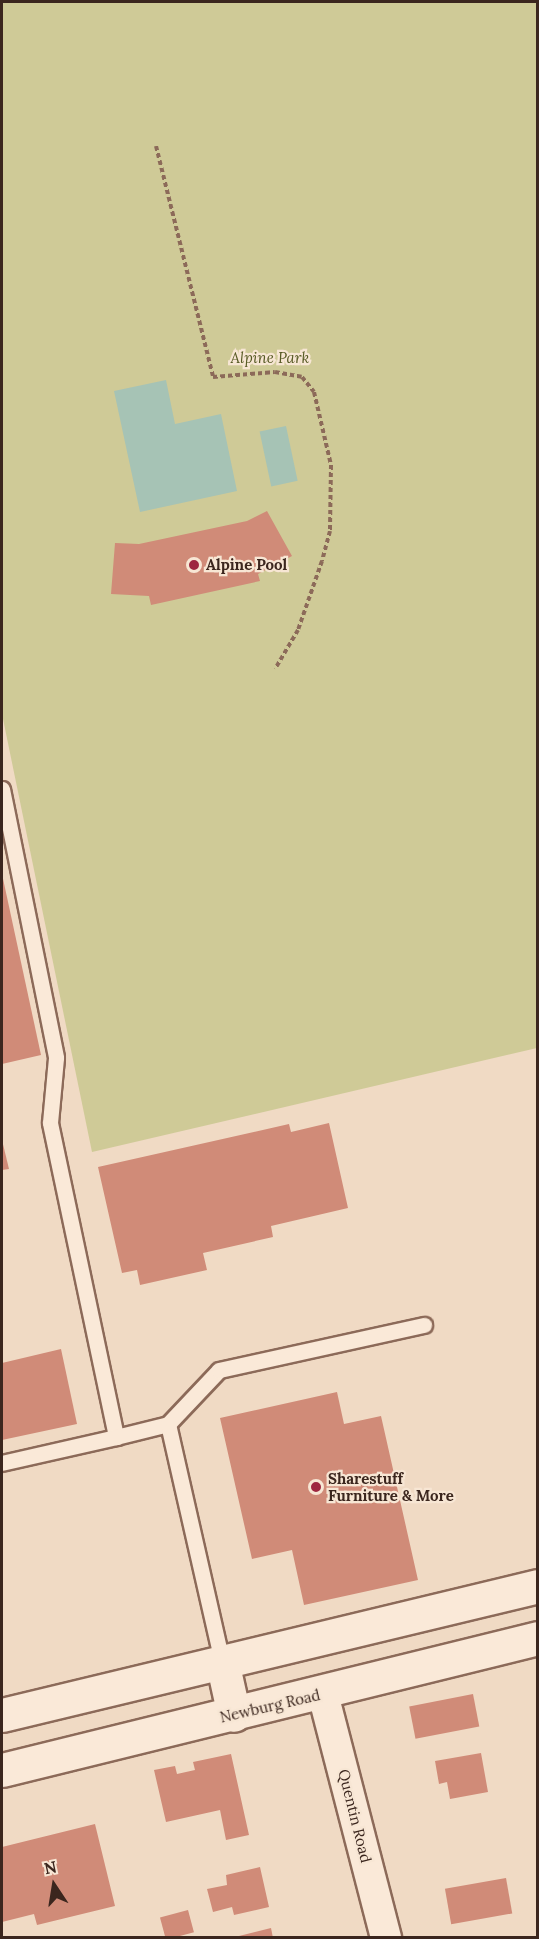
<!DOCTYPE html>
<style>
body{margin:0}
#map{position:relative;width:539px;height:1939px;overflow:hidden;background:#f0dac4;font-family:Lora,serif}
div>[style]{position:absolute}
.green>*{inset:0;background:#cfca97}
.water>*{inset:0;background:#a6c3b5;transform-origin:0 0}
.building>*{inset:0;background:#d08b78;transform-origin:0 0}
.path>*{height:4px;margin-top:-2px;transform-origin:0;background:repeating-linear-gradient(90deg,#8c6a59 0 4.5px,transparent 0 7.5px)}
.roads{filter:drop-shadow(2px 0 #8c6a59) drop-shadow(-2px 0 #8c6a59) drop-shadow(0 2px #8c6a59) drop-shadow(0 -2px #8c6a59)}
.lane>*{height:15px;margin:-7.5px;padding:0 7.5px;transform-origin:7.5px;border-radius:7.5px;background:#fae9d8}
.street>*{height:30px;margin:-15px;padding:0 15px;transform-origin:15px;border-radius:15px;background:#fae9d8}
.secondary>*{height:33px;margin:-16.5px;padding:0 16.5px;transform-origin:16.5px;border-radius:16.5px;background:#fae9d8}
.dots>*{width:16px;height:16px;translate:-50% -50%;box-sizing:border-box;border:3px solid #f7e6d4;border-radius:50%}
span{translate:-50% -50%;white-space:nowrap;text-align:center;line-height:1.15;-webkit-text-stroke:4.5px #f7e6d4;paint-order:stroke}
.park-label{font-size:15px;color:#565923;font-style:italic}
.poi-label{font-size:15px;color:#3b261e;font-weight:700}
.left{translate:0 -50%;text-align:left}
.street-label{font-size:15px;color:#3b261e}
.frame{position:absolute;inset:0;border:3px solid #3b261e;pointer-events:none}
.north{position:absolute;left:24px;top:1855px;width:60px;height:60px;-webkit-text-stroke:4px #f7e6d4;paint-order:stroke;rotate:348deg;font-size:16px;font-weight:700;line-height:24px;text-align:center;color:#3b261e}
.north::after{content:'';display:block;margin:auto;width:21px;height:27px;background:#3b261e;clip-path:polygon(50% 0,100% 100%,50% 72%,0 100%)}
</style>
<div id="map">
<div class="green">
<i style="clip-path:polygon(2px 2px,537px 2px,537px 1048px,92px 1152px,2px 714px)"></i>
</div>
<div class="water">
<i style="clip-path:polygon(166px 380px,175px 424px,221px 414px,237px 491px,140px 512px,114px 391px)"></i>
<i style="left:286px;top:426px;width:56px;height:27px;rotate:78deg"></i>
</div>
<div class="building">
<i style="clip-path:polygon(267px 511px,292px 556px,258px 574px,260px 581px,151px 605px,149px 596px,111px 594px,115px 543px,139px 544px,247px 521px)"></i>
<i style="clip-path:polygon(2px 874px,41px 1055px,2px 1064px)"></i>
<i style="clip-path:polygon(329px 1123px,348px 1208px,271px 1226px,273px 1237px,203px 1253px,207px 1270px,140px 1285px,137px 1270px,122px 1273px,98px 1167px,289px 1124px,291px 1132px)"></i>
<i style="clip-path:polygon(2px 1140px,9px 1169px,2px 1170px)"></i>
<i style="clip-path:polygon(61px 1349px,77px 1424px,2px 1440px,2px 1363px)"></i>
<i style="clip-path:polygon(337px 1392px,344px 1424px,381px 1416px,418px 1580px,304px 1605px,292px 1550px,252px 1559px,220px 1418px)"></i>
<i style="left:473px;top:1694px;width:33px;height:65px;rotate:79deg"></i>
<i style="clip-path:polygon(481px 1753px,488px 1792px,450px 1799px,447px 1782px,439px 1784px,435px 1761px)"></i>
<i style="clip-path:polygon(231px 1754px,249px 1835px,226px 1840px,220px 1810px,166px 1822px,154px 1770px,175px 1766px,177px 1774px,195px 1770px,193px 1762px)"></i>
<i style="clip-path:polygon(95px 1824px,115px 1906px,37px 1925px,34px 1914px,2px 1922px,2px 1847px)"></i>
<i style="clip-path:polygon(260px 1867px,269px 1907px,234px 1915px,232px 1907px,213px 1912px,207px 1889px,227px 1885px,226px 1875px)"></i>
<i style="left:506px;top:1878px;width:36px;height:62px;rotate:80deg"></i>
<i style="left:188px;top:1910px;width:23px;height:29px;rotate:75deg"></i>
<i style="clip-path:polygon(271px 1928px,273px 1938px,235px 1938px,235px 1937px)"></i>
</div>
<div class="path">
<i style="left:156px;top:146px;width:238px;rotate:76.1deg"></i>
<i style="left:213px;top:377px;width:62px;rotate:-4.6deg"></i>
<i style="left:275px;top:372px;width:27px;rotate:10deg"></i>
<i style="left:302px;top:377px;width:19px;rotate:51deg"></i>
<i style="left:314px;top:392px;width:75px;rotate:76.9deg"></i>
<i style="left:331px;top:465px;width:66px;rotate:90.9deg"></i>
<i style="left:330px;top:531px;width:31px;rotate:105deg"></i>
<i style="left:322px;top:561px;width:73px;rotate:109.2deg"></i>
<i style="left:298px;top:630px;width:45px;rotate:120.5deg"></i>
</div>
<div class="roads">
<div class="lane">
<i style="left:2px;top:789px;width:274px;rotate:78.6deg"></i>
<i style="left:56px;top:1058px;width:65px;rotate:95.3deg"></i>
<i style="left:50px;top:1123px;width:321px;rotate:78.1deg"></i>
<i style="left:116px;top:1437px;width:117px;rotate:167.2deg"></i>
<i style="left:168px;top:1424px;width:243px;rotate:77.2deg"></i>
<i style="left:116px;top:1437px;width:54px;rotate:-14deg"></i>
<i style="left:168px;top:1424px;width:74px;rotate:-46.6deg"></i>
<i style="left:219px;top:1370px;width:210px;rotate:-12.4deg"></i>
</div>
<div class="street">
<i style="left:323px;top:1694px;width:252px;rotate:75.5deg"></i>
</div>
<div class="secondary">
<i style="left:222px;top:1661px;width:55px;rotate:77.5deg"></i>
<i style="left:2px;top:1715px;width:551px;rotate:-13.53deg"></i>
<i style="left:2px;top:1770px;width:552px;rotate:-13.83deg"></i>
</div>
</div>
<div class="dots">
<i style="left:194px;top:565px;background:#9e263f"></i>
<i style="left:316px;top:1487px;background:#9e263f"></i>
</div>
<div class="park-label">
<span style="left:270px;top:358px">Alpine Park</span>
</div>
<div class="poi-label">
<span class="left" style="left:206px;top:565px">Alpine Pool</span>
<span class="left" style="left:328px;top:1487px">Sharestuff<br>Furniture &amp; More</span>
</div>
<div class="street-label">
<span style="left:270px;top:1706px;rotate:-13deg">Newburg Road</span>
<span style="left:355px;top:1816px;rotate:76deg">Quentin Road</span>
</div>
<div class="frame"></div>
<div class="north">N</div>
</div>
